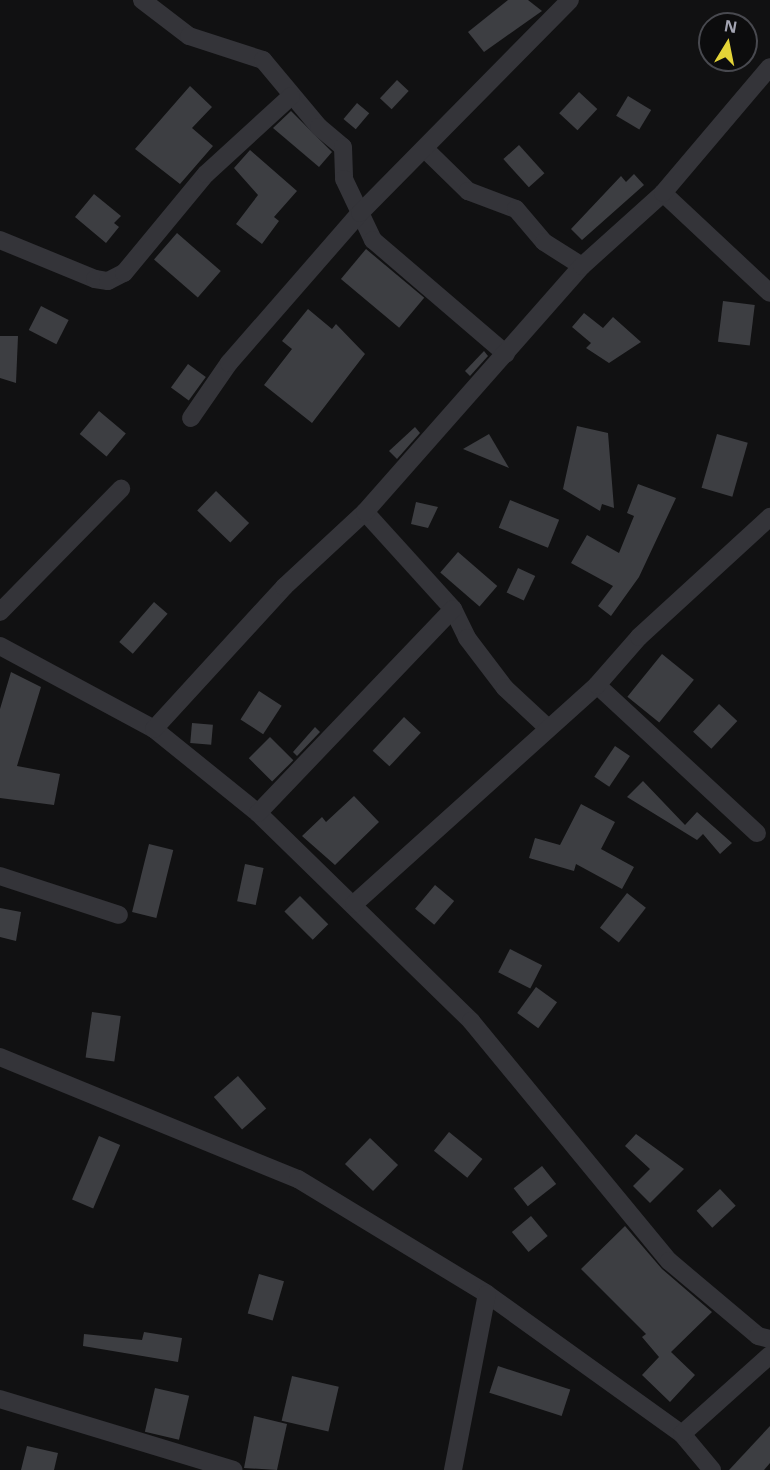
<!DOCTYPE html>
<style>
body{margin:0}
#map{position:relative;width:770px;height:1470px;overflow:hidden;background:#111112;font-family:"Open Sans",sans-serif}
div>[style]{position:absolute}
.building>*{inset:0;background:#3d3e42;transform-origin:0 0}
.street>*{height:18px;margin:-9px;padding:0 9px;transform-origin:9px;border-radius:9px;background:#343439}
span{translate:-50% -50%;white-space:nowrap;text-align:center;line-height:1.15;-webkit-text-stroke:5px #0c0c0d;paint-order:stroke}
.north{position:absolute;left:698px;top:12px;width:60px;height:60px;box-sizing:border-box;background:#0c0c0d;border:2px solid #48494f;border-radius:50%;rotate:10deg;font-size:16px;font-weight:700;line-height:24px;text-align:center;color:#a3a4b2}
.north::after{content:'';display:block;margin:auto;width:21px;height:27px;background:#e4d437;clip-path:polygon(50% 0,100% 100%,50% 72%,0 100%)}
</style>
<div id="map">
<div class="building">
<i style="clip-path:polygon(508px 0,528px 0,542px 11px,484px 52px,468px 32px)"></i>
<i style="left:397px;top:80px;width:16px;height:25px;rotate:43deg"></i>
<i style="clip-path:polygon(190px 86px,212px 107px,192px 128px,213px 146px,180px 184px,135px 149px)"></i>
<i style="left:579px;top:92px;width:25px;height:29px;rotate:43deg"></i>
<i style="left:628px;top:96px;width:27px;height:23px;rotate:31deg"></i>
<i style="left:357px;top:103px;width:16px;height:21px;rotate:40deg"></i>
<i style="clip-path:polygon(291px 111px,332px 152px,319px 167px,273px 128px)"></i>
<i style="left:519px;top:145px;width:38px;height:21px;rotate:48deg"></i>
<i style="clip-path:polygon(250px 150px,297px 191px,274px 217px,279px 221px,262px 244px,236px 224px,258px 195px,234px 168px)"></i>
<i style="clip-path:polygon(634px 174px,644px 185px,582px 240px,571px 229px,621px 176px,626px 182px)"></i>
<i style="clip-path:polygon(94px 194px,121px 216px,114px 223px,119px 227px,106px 243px,75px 217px)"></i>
<i style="left:177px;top:233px;width:58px;height:35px;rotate:41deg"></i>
<i style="left:366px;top:249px;width:76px;height:39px;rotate:40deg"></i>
<i style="left:723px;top:301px;width:32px;height:41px;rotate:7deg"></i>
<i style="left:41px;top:306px;width:31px;height:27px;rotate:27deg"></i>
<i style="clip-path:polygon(308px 309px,332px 329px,336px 324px,365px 354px,312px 423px,264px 385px,292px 349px,282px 341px)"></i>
<i style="clip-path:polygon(584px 313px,603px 328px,613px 317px,641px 342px,609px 363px,586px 348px,591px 343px,572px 327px)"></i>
<i style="clip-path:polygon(0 336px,18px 336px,16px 383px,0 378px)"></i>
<i style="clip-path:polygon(484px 351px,488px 356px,470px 376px,465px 371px)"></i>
<i style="left:188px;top:364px;width:22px;height:29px;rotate:36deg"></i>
<i style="left:99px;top:411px;width:35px;height:30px;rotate:40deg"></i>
<i style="clip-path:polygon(577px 426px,608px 433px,614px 508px,602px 504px,600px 511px,563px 489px)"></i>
<i style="clip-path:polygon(415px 427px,420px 433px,397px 459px,389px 451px)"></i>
<i style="clip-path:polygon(489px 434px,509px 468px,463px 449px)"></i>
<i style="left:717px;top:434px;width:32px;height:56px;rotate:16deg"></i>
<i style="clip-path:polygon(638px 484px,676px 498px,639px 577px,611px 616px,598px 606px,613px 586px,571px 563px,587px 535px,619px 553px,634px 516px,627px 513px)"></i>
<i style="left:216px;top:491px;width:46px;height:27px;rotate:44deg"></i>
<i style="left:510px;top:500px;width:53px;height:30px;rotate:22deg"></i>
<i style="clip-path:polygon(416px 502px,438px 507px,428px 528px,411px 524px)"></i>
<i style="left:458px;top:552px;width:52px;height:27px;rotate:41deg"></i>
<i style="left:518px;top:568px;width:19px;height:27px;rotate:25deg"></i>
<i style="left:154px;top:602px;width:18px;height:53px;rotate:41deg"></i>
<i style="left:662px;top:654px;width:41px;height:55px;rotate:39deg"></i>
<i style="clip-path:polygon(11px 672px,41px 687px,17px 766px,60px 774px,54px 805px,0 798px,0 709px)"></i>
<i style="left:259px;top:691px;width:27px;height:34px;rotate:33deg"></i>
<i style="left:719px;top:704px;width:25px;height:38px;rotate:43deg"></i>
<i style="left:404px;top:717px;width:23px;height:46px;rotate:43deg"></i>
<i style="left:192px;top:723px;width:21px;height:20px;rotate:5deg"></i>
<i style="clip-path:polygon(315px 727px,320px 732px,297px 756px,293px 752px)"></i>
<i style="left:270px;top:737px;width:33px;height:30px;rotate:45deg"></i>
<i style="left:615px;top:746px;width:18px;height:37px;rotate:34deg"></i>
<i style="clip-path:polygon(643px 781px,685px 825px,697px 812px,732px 843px,720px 854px,703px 834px,697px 840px,627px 797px)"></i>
<i style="clip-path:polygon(354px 796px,379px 822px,335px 865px,302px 836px,322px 817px,326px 822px)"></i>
<i style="clip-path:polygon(581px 804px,615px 822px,601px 849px,634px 867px,622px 889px,576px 864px,574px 871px,529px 858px,535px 838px,560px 845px)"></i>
<i style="left:149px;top:844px;width:25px;height:70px;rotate:14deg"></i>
<i style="left:245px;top:864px;width:19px;height:38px;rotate:12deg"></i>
<i style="left:435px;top:885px;width:25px;height:31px;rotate:40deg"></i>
<i style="left:627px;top:893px;width:24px;height:44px;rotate:38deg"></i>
<i style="left:300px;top:896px;width:40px;height:22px;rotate:45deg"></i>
<i style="clip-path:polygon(0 908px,21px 912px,16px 941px,0 937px)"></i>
<i style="left:510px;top:949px;width:36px;height:26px;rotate:27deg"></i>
<i style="left:536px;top:987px;width:26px;height:32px;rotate:36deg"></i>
<i style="left:92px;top:1012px;width:29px;height:46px;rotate:8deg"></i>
<i style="left:238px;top:1076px;width:43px;height:32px;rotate:49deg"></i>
<i style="left:449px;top:1132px;width:43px;height:24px;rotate:39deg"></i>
<i style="clip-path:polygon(636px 1134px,684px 1169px,650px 1203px,633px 1186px,650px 1169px,625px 1146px)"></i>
<i style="left:99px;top:1136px;width:23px;height:69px;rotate:23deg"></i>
<i style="left:370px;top:1138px;width:39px;height:36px;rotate:44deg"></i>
<i style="left:542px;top:1166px;width:23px;height:36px;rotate:52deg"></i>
<i style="left:720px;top:1189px;width:23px;height:32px;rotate:47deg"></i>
<i style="left:531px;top:1216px;width:26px;height:25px;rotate:50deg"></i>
<i style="clip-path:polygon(625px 1226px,662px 1269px,712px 1312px,671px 1352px,695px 1375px,670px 1402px,642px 1375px,659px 1357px,642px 1337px,646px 1334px,581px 1269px)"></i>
<i style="left:259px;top:1274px;width:26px;height:41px;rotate:16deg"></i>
<i style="clip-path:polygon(144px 1332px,182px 1338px,178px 1362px,83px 1346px,84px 1334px,142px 1340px)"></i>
<i style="left:498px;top:1366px;width:76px;height:28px;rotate:18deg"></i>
<i style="left:292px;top:1376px;width:48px;height:46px;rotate:13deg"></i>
<i style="left:155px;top:1388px;width:35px;height:45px;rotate:13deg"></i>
<i style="clip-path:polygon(254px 1416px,287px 1424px,277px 1470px,244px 1468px)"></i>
<i style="clip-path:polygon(770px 1426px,770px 1463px,764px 1470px,729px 1470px)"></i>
<i style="clip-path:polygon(27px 1446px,58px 1453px,54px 1470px,21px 1470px)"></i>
</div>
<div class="street">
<i style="left:142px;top:0;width:59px;rotate:37.5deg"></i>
<i style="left:189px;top:36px;width:78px;rotate:18deg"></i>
<i style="left:263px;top:60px;width:87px;rotate:50.1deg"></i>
<i style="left:319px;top:127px;width:31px;rotate:40deg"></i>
<i style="left:343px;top:147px;width:32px;rotate:88deg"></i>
<i style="left:344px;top:179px;width:68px;rotate:64.6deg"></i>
<i style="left:373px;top:240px;width:175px;rotate:40.6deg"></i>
<i style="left:426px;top:150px;width:59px;rotate:44.3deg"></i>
<i style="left:468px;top:191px;width:51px;rotate:20.6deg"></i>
<i style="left:516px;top:209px;width:43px;rotate:49.7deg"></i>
<i style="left:544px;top:242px;width:45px;rotate:32.3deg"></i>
<i style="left:663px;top:193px;width:146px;rotate:43.1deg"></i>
<i style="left:0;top:240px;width:103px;rotate:22.3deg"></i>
<i style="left:95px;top:279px;width:13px;rotate:9deg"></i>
<i style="left:108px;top:281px;width:18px;rotate:-27deg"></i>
<i style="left:124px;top:273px;width:129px;rotate:-50.4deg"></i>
<i style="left:206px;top:174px;width:115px;rotate:-42.5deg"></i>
<i style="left:191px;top:418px;width:67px;rotate:-55.4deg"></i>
<i style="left:229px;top:363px;width:199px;rotate:-48.9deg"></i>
<i style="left:360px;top:213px;width:299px;rotate:-45.4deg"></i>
<i style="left:365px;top:512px;width:131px;rotate:47.8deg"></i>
<i style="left:453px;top:609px;width:32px;rotate:64deg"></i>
<i style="left:467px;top:638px;width:63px;rotate:52.8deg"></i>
<i style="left:505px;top:688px;width:57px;rotate:42.9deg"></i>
<i style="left:0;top:612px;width:173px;rotate:-45.5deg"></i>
<i style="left:0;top:646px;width:175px;rotate:28.3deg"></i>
<i style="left:154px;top:729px;width:134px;rotate:38.9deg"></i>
<i style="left:258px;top:813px;width:298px;rotate:44.3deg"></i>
<i style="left:471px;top:1021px;width:311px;rotate:50.5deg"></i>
<i style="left:669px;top:1261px;width:116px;rotate:40.1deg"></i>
<i style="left:758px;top:1336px;width:12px;rotate:14deg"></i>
<i style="left:597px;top:685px;width:218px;rotate:42.8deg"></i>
<i style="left:154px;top:729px;width:193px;rotate:-47.5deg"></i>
<i style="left:284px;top:587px;width:110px;rotate:-42.8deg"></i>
<i style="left:365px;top:512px;width:328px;rotate:-48.6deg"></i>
<i style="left:582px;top:266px;width:109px;rotate:-42deg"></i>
<i style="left:663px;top:193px;width:165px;rotate:-49.7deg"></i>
<i style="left:258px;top:813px;width:282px;rotate:-46.3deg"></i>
<i style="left:0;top:876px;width:125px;rotate:18.1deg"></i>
<i style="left:354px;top:904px;width:327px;rotate:-42deg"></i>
<i style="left:597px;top:685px;width:64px;rotate:-48.8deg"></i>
<i style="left:639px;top:637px;width:178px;rotate:-42.5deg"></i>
<i style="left:0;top:1057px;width:322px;rotate:22.3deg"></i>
<i style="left:298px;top:1179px;width:221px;rotate:31.3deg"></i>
<i style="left:487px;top:1294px;width:240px;rotate:35.7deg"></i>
<i style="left:682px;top:1434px;width:47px;rotate:50.2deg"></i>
<i style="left:0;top:1399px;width:244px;rotate:16.9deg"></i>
<i style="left:682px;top:1434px;width:118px;rotate:-41.9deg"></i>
<i style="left:453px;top:1470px;width:179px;rotate:-79.1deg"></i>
</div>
<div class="north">N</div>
</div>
